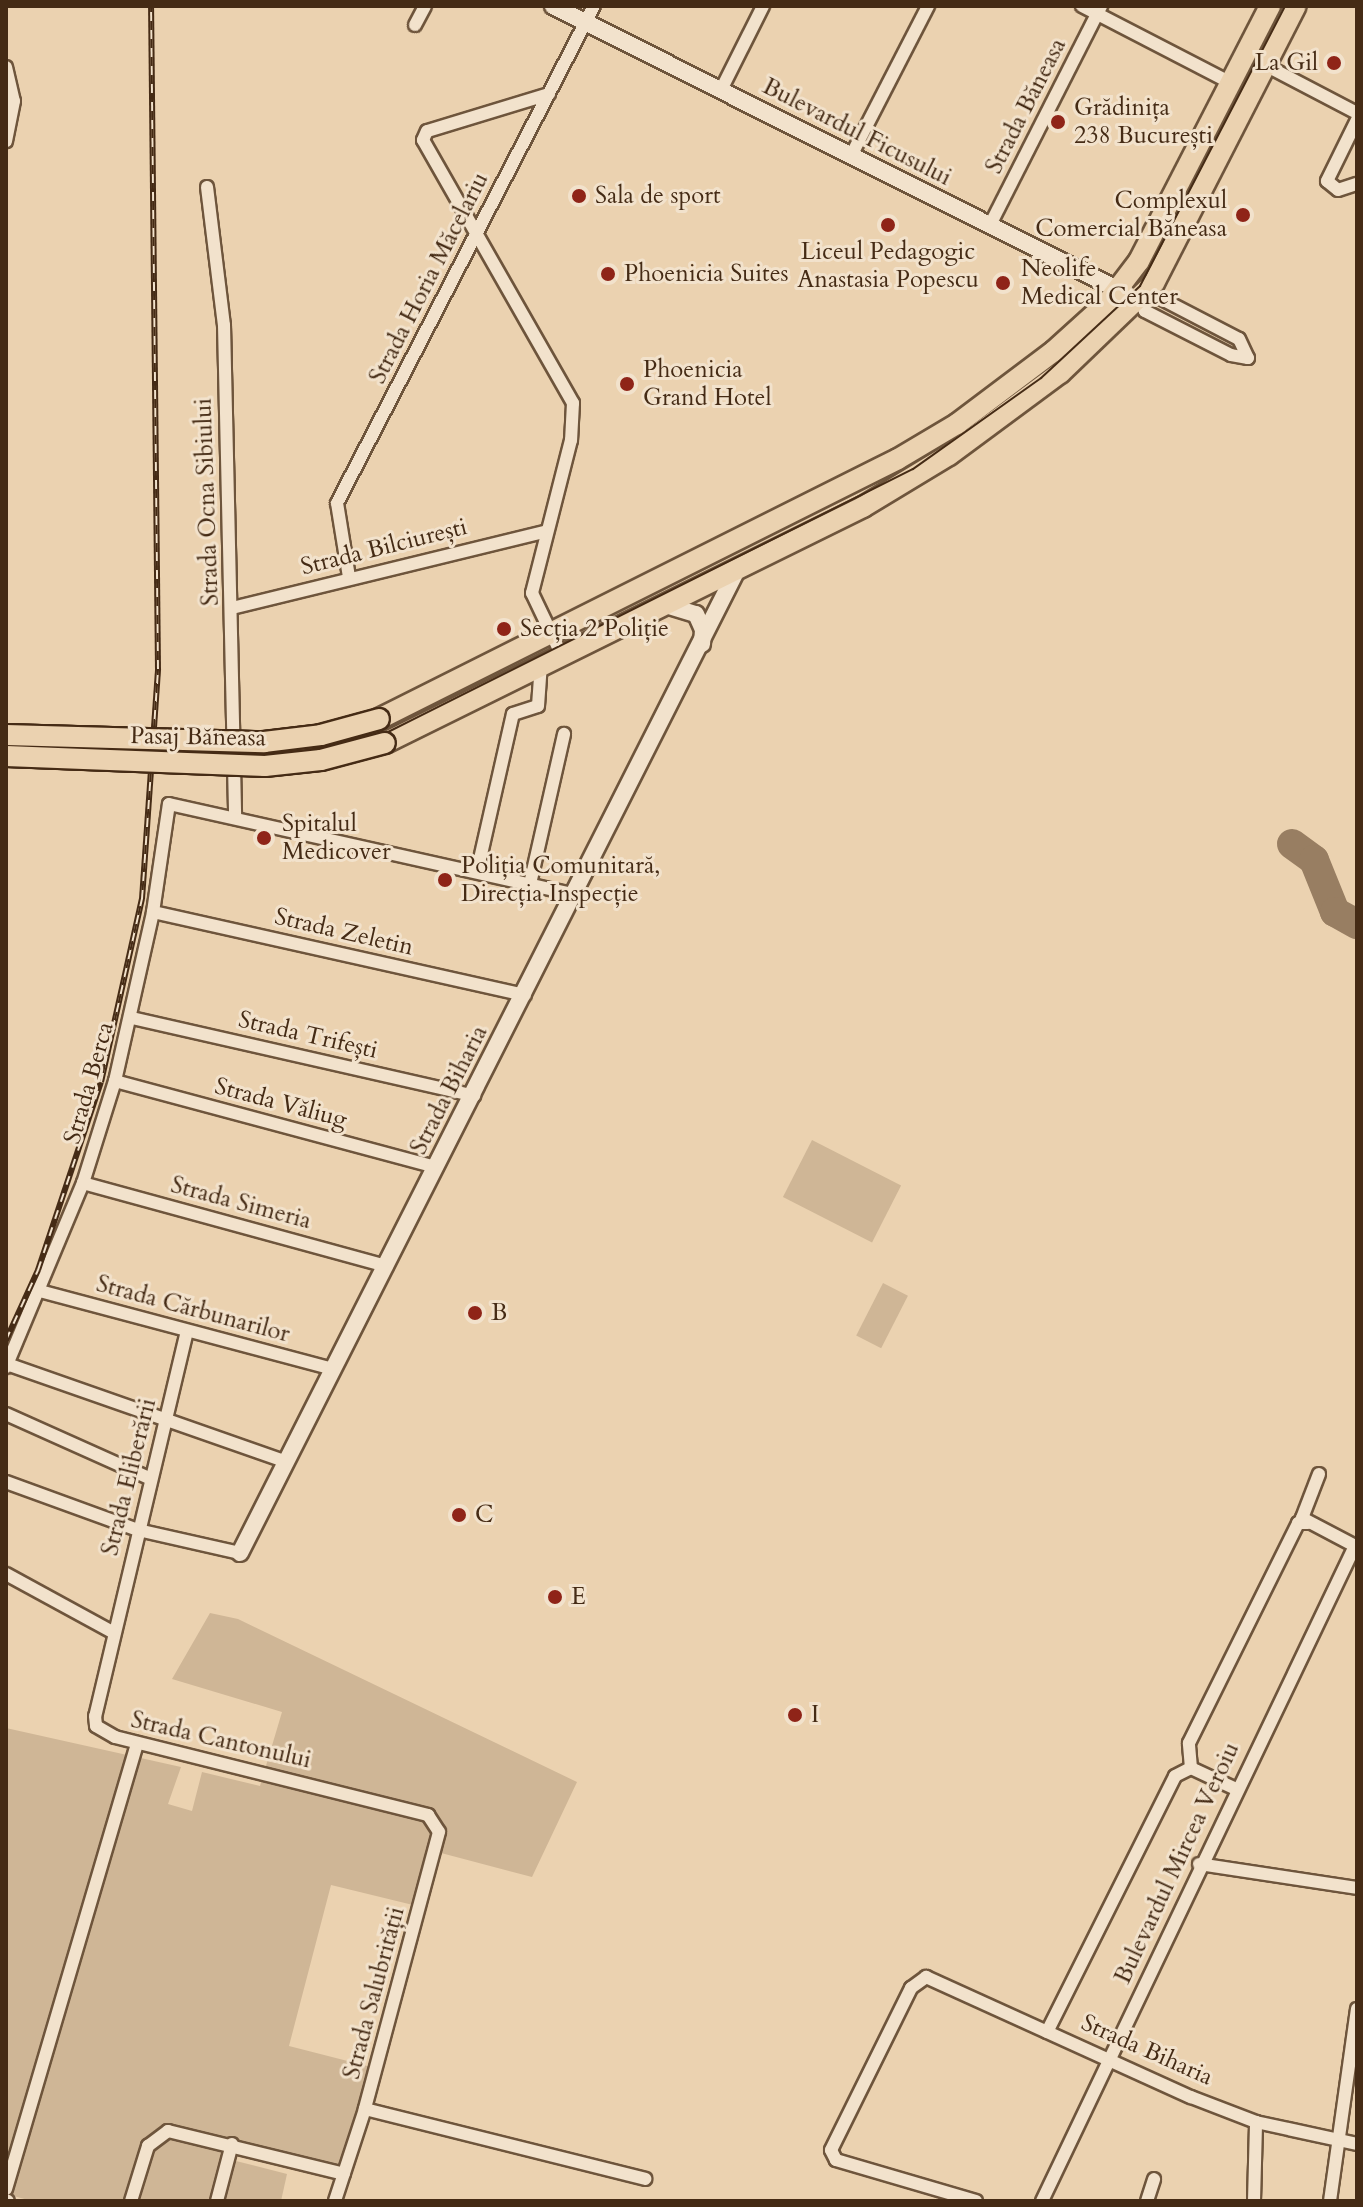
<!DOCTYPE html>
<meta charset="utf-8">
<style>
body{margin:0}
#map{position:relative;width:1363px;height:2207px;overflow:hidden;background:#ebd2b0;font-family:Cardo,serif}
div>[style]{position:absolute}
.green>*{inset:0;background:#cfb696;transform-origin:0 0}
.taxiway>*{height:30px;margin:-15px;padding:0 15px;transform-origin:15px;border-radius:15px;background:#987e62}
.roads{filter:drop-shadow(2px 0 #6e553c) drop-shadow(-2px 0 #6e553c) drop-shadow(0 2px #6e553c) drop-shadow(0 -2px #6e553c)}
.minor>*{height:12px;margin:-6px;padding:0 6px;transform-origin:6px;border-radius:6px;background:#f2e2cc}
.tertiary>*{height:16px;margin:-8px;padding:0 8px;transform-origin:8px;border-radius:8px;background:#f2e2cc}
.primary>*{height:20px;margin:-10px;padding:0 10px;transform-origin:10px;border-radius:10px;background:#ebd2b0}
.tram>*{height:2px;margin:-1px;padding:0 1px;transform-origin:1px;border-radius:1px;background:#452b15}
.rail>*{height:6px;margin-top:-3px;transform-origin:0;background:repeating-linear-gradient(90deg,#f2e2cc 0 9px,#452b15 0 18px);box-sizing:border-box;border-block:2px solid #452b15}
.bridges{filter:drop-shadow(2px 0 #452b15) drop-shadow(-2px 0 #452b15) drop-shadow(0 2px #452b15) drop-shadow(0 -2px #452b15)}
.primary-bridge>*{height:20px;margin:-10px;padding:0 10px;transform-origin:10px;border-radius:10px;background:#ebd2b0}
.dots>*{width:22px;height:22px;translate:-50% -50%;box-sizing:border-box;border:4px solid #f2e2cc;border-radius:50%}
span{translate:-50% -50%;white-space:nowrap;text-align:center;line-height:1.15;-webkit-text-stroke:6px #f2e2cc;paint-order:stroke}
.poi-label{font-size:24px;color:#452b15}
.right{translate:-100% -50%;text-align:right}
.left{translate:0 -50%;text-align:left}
.street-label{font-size:24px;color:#452b15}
.frame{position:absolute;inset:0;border:8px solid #452b15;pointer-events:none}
</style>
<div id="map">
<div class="green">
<i style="left:812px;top:1140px;width:100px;height:64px;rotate:27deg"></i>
<i style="left:883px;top:1283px;width:28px;height:59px;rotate:27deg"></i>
<i style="clip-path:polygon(210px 1613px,238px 1619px,577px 1782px,532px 1877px,426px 1849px,413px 1905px,331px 1885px,289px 2046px,371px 2067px,339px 2168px,229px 2140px,212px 2201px,32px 2201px,6px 2194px,6px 1728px,181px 1767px,168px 1804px,192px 1811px,202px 1772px,260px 1786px,282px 1712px,172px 1679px)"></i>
<i style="clip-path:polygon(232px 2160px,287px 2174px,281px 2201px,221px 2201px)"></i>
</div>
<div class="taxiway">
<i style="left:1292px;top:844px;width:27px;rotate:36deg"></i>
<i style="left:1314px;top:860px;width:56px;rotate:68deg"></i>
<i style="left:1335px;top:912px;width:25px;rotate:29deg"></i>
</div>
<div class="roads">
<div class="minor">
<i style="left:1082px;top:6px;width:168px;rotate:27.3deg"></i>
<i style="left:415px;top:25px;width:21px;rotate:-62deg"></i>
<i style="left:1267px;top:66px;width:102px;rotate:27.6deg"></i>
<i style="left:6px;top:67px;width:35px;rotate:77deg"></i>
<i style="left:14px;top:101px;width:41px;rotate:101.3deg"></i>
<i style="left:721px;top:90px;width:94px;rotate:-63.4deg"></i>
<i style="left:549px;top:94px;width:127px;rotate:163.1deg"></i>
<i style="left:427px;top:131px;width:10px;rotate:114deg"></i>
<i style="left:423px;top:140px;width:303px;rotate:60.3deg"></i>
<i style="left:573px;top:403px;width:37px;rotate:93deg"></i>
<i style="left:571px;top:440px;width:158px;rotate:104.3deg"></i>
<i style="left:532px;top:593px;width:70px;rotate:64.5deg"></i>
<i style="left:1357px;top:120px;width:68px;rotate:116.2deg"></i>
<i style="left:1327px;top:181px;width:14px;rotate:39deg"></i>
<i style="left:1338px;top:190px;width:20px;rotate:-18deg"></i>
<i style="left:851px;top:156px;width:169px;rotate:-62.8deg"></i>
<i style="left:207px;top:187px;width:139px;rotate:83deg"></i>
<i style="left:224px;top:325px;width:492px;rotate:88.7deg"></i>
<i style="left:990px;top:225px;width:246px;rotate:-63.1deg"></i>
<i style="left:1156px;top:296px;width:93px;rotate:27.4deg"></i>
<i style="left:1239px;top:339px;width:21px;rotate:65deg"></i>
<i style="left:1248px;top:358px;width:17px;rotate:-170deg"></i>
<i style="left:1231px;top:355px;width:97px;rotate:-152.9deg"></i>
<i style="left:1145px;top:311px;width:12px;rotate:-114deg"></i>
<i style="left:1140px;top:300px;width:16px;rotate:-14deg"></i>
<i style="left:349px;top:577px;width:75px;rotate:-99.2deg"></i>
<i style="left:337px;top:503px;width:560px;rotate:-62.66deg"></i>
<i style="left:232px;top:608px;width:324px;rotate:-13.7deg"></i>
<i style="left:477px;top:872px;width:162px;rotate:-77.2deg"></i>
<i style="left:513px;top:714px;width:26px;rotate:-18deg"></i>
<i style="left:538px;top:706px;width:39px;rotate:-86deg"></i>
<i style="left:530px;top:884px;width:154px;rotate:-77.2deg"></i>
<i style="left:153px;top:912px;width:381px;rotate:12.6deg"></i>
<i style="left:132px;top:1018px;width:351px;rotate:12.8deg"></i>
<i style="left:115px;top:1081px;width:333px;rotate:15deg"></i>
<i style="left:83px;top:1183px;width:315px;rotate:15.3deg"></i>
<i style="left:40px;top:1291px;width:304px;rotate:14.9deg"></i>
<i style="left:187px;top:1331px;width:396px;rotate:103.4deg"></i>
<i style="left:95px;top:1716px;width:10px;rotate:84deg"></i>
<i style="left:96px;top:1726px;width:22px;rotate:30deg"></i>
<i style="left:115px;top:1737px;width:323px;rotate:14deg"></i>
<i style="left:428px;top:1815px;width:20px;rotate:57deg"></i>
<i style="left:439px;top:1832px;width:287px;rotate:105deg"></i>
<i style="left:365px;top:2109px;width:97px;rotate:108.1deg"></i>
<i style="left:7px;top:1364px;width:297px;rotate:19.3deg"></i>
<i style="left:6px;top:1367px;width:199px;rotate:-67.3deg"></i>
<i style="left:83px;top:1183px;width:107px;rotate:-72.6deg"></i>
<i style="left:115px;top:1081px;width:173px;rotate:-77.3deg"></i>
<i style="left:153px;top:912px;width:109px;rotate:-81.6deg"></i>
<i style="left:169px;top:804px;width:417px;rotate:12.6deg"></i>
<i style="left:6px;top:1414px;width:159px;rotate:24.1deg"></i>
<i style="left:1319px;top:1474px;width:47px;rotate:111.1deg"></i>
<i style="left:1302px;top:1518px;width:62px;rotate:27.8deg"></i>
<i style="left:6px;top:1482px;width:140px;rotate:20deg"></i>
<i style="left:138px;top:1530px;width:105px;rotate:12.7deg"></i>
<i style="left:6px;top:1574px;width:123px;rotate:28.6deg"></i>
<i style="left:1236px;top:1789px;width:50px;rotate:-155deg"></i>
<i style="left:1191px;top:1768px;width:25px;rotate:-95deg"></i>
<i style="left:1189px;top:1743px;width:246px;rotate:-63.6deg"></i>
<i style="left:1298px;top:1523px;width:10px"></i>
<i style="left:1199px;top:1864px;width:160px;rotate:8.6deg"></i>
<i style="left:1047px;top:2032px;width:286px;rotate:-63.4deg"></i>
<i style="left:1175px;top:1776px;width:18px;rotate:-27deg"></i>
<i style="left:365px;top:2109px;width:289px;rotate:14deg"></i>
<i style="left:6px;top:2189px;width:465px;rotate:-73.6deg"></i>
<i style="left:6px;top:2200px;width:2px;rotate:27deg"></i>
<i style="left:131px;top:2201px;width:58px;rotate:-72.8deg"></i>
<i style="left:148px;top:2146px;width:25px;rotate:-37deg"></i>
<i style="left:168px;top:2131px;width:181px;rotate:13.7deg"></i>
<i style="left:217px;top:2201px;width:59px;rotate:-75.3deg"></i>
<i style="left:976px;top:2201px;width:146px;rotate:-163.7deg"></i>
<i style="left:836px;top:2160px;width:11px;rotate:-117deg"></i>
<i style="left:831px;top:2150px;width:181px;rotate:-63.7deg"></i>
<i style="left:911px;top:1988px;width:19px;rotate:-36deg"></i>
<i style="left:926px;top:1977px;width:291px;rotate:24.4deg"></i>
<i style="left:1191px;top:2097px;width:70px;rotate:21deg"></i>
<i style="left:1256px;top:2122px;width:103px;rotate:12.3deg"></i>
<i style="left:1042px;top:2201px;width:726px;rotate:-64.46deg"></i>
<i style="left:1147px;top:2201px;width:23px;rotate:-72deg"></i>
<i style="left:1254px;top:2201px;width:79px;rotate:-88.5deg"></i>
<i style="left:1330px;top:2201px;width:194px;rotate:-82deg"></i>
</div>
<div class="tertiary">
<i style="left:553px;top:6px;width:642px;rotate:26.64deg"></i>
<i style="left:666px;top:605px;width:31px;rotate:17deg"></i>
<i style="left:696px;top:614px;width:17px;rotate:66deg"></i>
<i style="left:703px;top:630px;width:14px;rotate:94deg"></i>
<i style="left:240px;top:1553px;width:1101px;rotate:-63.18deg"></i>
</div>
<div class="primary">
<i style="left:379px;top:719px;width:580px;rotate:-26.61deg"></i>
<i style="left:898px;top:459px;width:69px;rotate:-30.7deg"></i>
<i style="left:957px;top:424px;width:121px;rotate:-37deg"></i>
<i style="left:1054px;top:351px;width:72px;rotate:-42.2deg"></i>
<i style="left:1107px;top:303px;width:53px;rotate:-52.7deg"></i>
<i style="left:1139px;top:261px;width:287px;rotate:-62.8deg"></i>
<i style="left:385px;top:743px;width:533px;rotate:-26.28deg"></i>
<i style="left:863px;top:507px;width:100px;rotate:-31.2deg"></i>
<i style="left:949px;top:455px;width:138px;rotate:-36.5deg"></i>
<i style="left:1060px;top:373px;width:130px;rotate:-43.8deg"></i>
<i style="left:1154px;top:283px;width:311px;rotate:-62.9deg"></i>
</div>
</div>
<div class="tram">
<i style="left:6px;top:747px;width:220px;rotate:2.3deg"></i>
<i style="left:226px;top:756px;width:77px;rotate:-3.7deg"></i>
<i style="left:303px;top:751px;width:81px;rotate:-11.4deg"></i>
<i style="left:382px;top:735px;width:594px;rotate:-26.61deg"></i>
<i style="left:913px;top:469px;width:157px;rotate:-35.4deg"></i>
<i style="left:1041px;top:378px;width:135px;rotate:-42.9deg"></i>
<i style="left:1140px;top:286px;width:315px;rotate:-62.6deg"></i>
</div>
<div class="rail">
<i style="left:6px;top:1340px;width:77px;rotate:-65.4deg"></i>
<i style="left:38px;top:1270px;width:198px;rotate:-71.5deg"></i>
<i style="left:101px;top:1082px;width:188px;rotate:-77.4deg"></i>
<i style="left:142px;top:899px;width:231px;rotate:-86deg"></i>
<i style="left:158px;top:669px;width:663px;rotate:-90.6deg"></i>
</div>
<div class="bridges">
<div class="primary-bridge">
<i style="left:6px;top:735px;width:258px;rotate:1.6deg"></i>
<i style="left:264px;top:742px;width:57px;rotate:-7deg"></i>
<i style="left:321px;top:735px;width:60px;rotate:-15.4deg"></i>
<i style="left:6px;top:756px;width:259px;rotate:2.2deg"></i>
<i style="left:265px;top:766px;width:56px;rotate:-6.1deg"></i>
<i style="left:321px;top:760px;width:66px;rotate:-14.9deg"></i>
</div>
</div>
<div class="dots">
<i style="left:1334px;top:63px;background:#8f2418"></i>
<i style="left:1058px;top:122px;background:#8f2418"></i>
<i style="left:579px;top:196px;background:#8f2418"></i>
<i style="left:1243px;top:215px;background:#8f2418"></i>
<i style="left:888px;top:225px;background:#8f2418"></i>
<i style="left:608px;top:274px;background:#8f2418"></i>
<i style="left:1003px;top:283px;background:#8f2418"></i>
<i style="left:627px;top:384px;background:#8f2418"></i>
<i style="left:504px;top:629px;background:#8f2418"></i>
<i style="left:264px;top:838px;background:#8f2418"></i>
<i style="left:445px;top:880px;background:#8f2418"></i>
<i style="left:475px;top:1313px;background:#8f2418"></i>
<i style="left:459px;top:1515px;background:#8f2418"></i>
<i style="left:555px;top:1597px;background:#8f2418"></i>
<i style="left:795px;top:1715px;background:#8f2418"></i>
</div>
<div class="poi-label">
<span class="right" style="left:1318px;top:63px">La Gil</span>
<span class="left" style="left:1074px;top:122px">Grădinița<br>238 București</span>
<span class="left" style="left:595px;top:196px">Sala de sport</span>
<span class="right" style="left:1227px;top:215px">Complexul<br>Comercial Băneasa</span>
<span style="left:888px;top:266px">Liceul Pedagogic<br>Anastasia Popescu</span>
<span class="left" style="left:1021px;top:283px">Neolife<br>Medical Center</span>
<span class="left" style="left:624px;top:274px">Phoenicia Suites</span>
<span class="left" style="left:643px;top:384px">Phoenicia<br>Grand Hotel</span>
<span class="left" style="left:520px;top:629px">Secția 2 Poliție</span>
<span class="left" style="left:282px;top:838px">Spitalul<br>Medicover</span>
<span class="left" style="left:461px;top:880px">Poliția Comunitară,<br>Direcția Inspecție</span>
<span class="left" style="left:491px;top:1313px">B</span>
<span class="left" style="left:475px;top:1515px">C</span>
<span class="left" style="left:571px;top:1597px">E</span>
<span class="left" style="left:811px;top:1715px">I</span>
</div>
<div class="street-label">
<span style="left:1026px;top:106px;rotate:-63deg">Strada Băneasa</span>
<span style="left:857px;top:132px;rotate:27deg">Bulevardul Ficusului</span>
<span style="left:429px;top:278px;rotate:-63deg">Strada Horia Măcelariu</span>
<span style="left:207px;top:502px;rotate:-92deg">Strada Ocna Sibiului</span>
<span style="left:384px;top:547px;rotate:-14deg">Strada Bilciurești</span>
<span style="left:198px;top:737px;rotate:1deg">Pasaj Băneasa</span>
<span style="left:344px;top:932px;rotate:13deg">Strada Zeletin</span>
<span style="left:308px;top:1035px;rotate:13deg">Strada Trifești</span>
<span style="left:89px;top:1083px;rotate:-74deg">Strada Berca</span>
<span style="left:449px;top:1090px;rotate:-63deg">Strada Biharia</span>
<span style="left:281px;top:1103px;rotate:15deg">Strada Văliug</span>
<span style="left:241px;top:1203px;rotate:15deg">Strada Simeria</span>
<span style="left:193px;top:1309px;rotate:15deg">Strada Cărbunarilor</span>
<span style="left:129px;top:1477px;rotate:-76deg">Strada Eliberării</span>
<span style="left:221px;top:1740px;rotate:13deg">Strada Cantonului</span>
<span style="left:1177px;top:1863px;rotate:-65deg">Bulevardul Mircea Veroiu</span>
<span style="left:374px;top:1993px;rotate:-75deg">Strada Salubrității</span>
<span style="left:1147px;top:2050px;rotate:24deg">Strada Biharia</span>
</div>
<div class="frame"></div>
</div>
